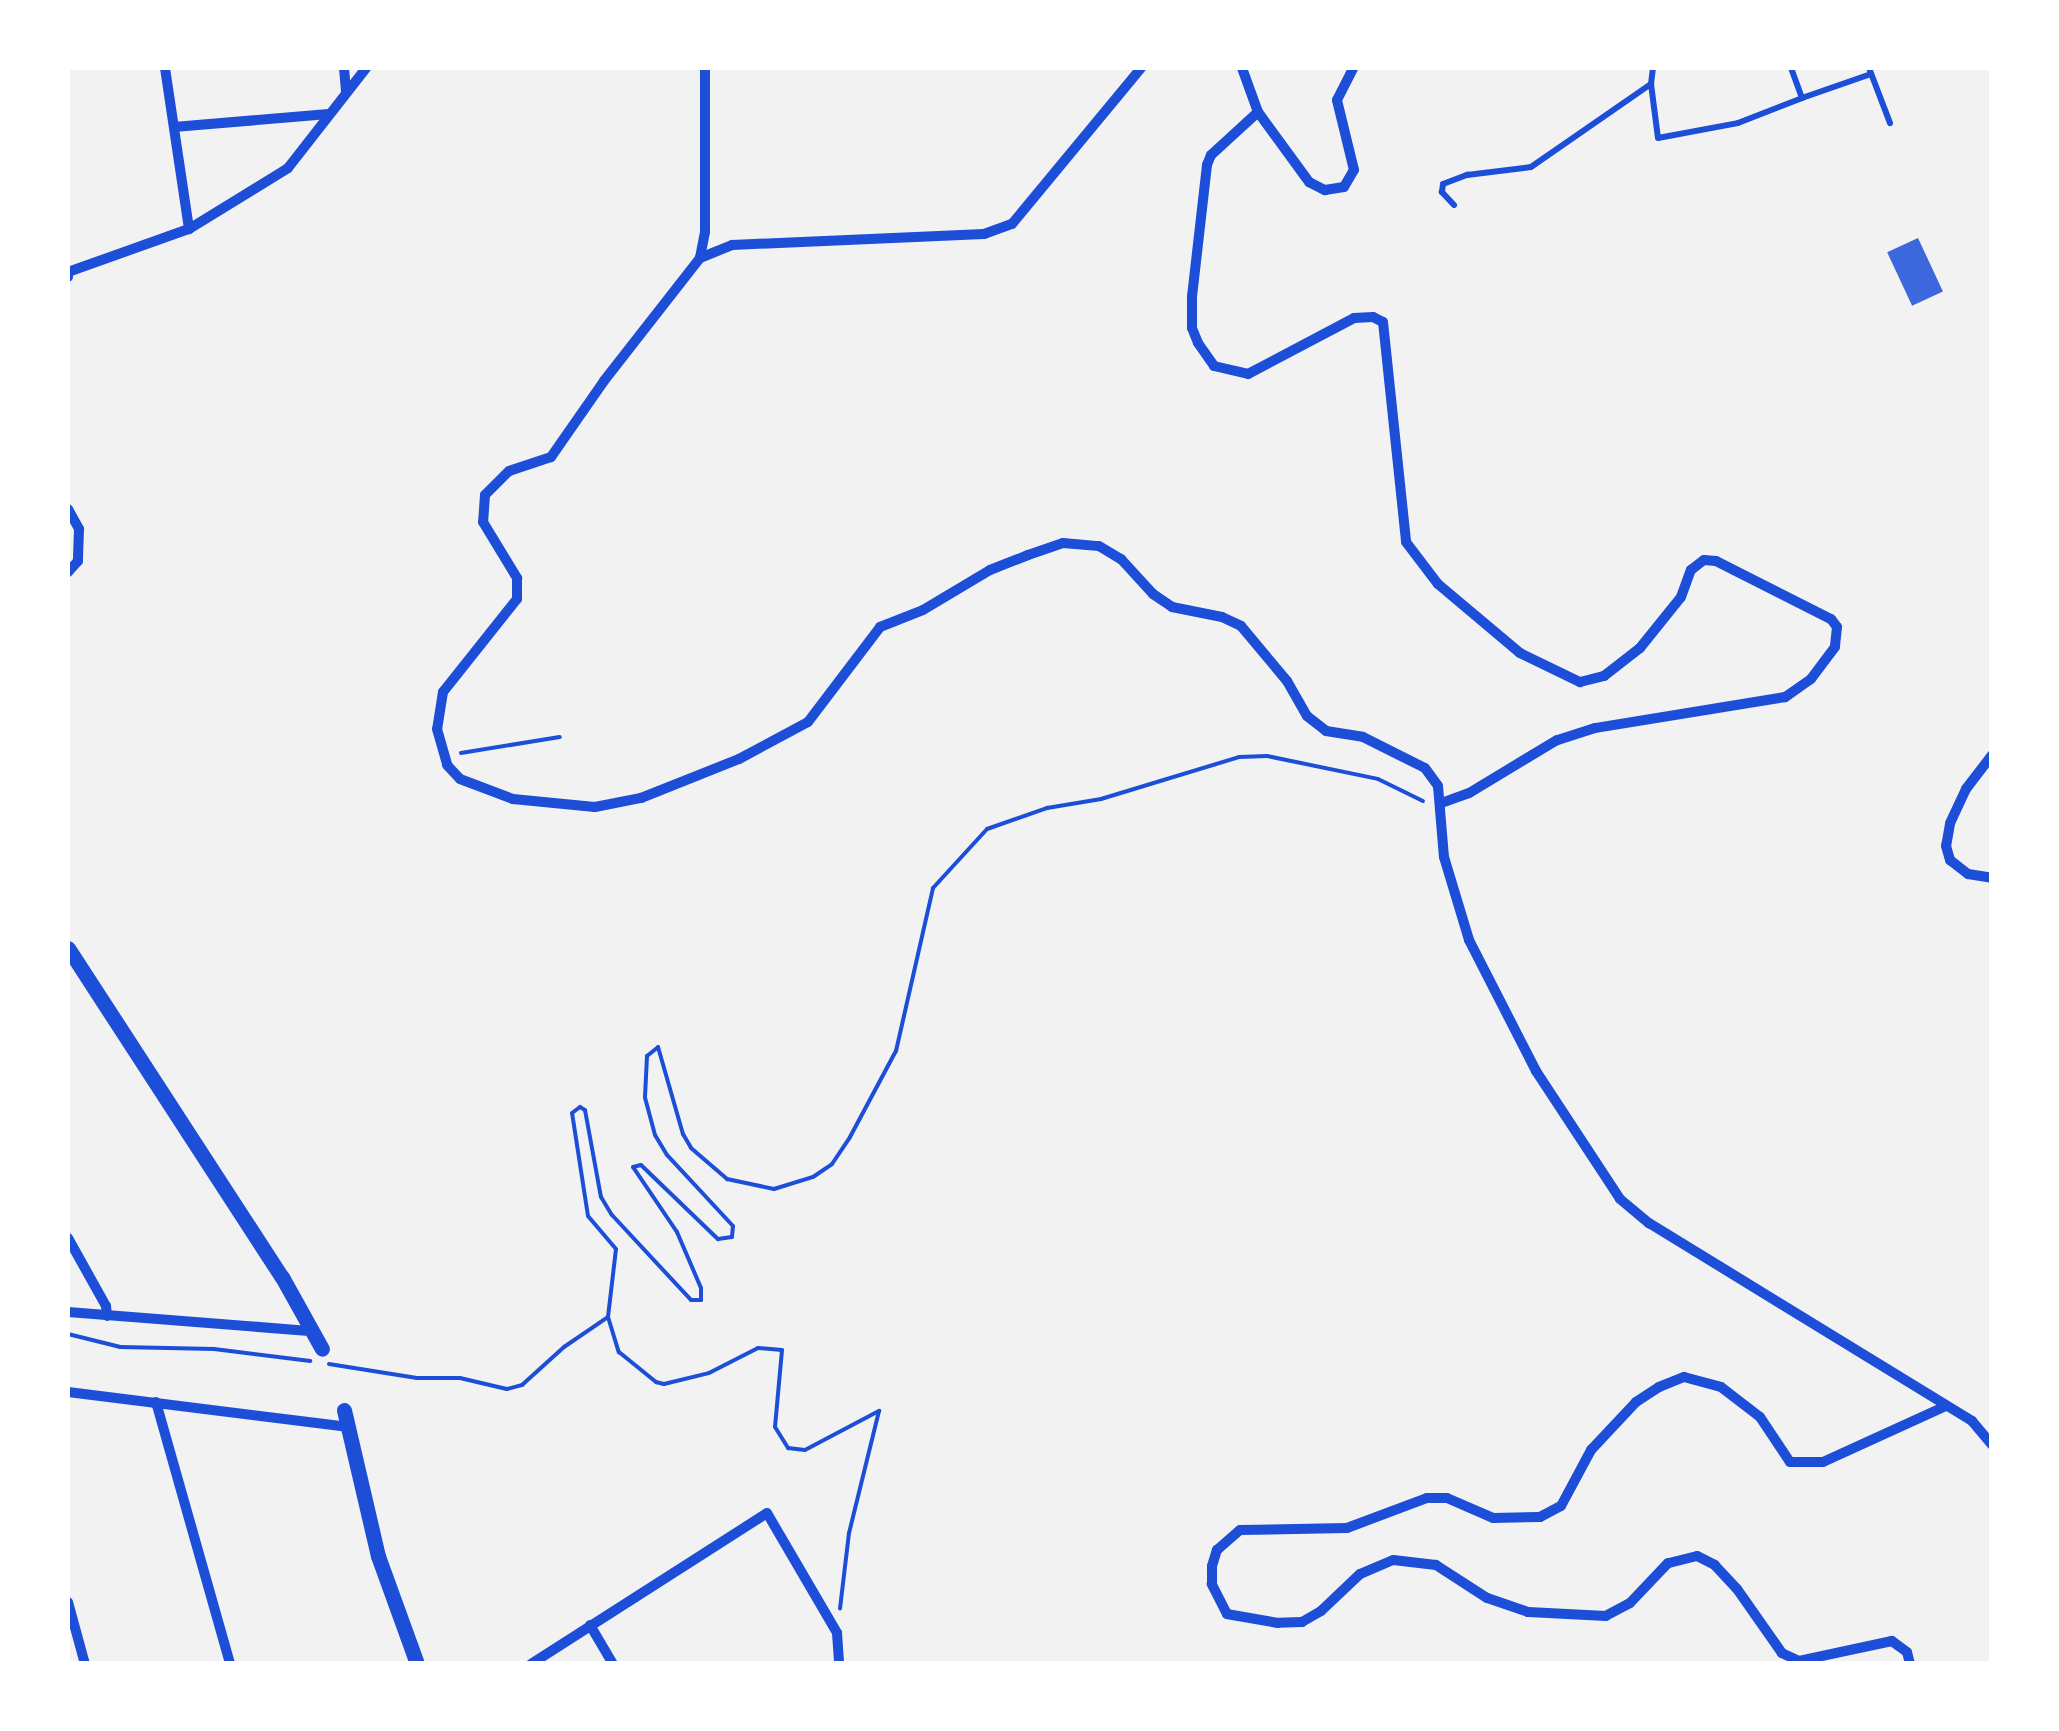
<!DOCTYPE html>
<style>
body{margin:0}
#map{position:relative;width:2059px;height:1731px;overflow:hidden;background:#f2f2f2;font-family:"Open Sans",sans-serif}
div>[style]{position:absolute}
.building>*{inset:0;background:#3d67dc;transform-origin:0 0}
.path>*{height:4px;margin:-2px;padding:0 2px;transform-origin:2px;border-radius:2px;background:#1d4ed8}
.service>*{height:6px;margin:-3px;padding:0 3px;transform-origin:3px;border-radius:3px;background:#1d4ed8}
.minor>*{height:10px;margin:-5px;padding:0 5px;transform-origin:5px;border-radius:5px;background:#1d4ed8}
.tertiary>*{height:15px;margin:-7.5px;padding:0 7.5px;transform-origin:7.5px;border-radius:7.5px;background:#1d4ed8}
span{translate:-50% -50%;white-space:nowrap;text-align:center;line-height:1.15;-webkit-text-stroke:8px #fff;paint-order:stroke}
.frame{position:absolute;inset:0;border:70px solid #fff;pointer-events:none}
</style>
<div id="map">
<div class="building">
<i style="left:1918px;top:238px;width:59px;height:34px;rotate:65deg"></i>
</div>
<div class="path">
<i style="left:461px;top:753px;width:100px;rotate:-9.2deg"></i>
<i style="left:608px;top:1317px;width:37px;rotate:73deg"></i>
<i style="left:619px;top:1352px;width:48px;rotate:39deg"></i>
<i style="left:656px;top:1382px;width:8px;rotate:14deg"></i>
<i style="left:664px;top:1384px;width:46px;rotate:-13.7deg"></i>
<i style="left:709px;top:1373px;width:55px;rotate:-27deg"></i>
<i style="left:758px;top:1348px;width:24px;rotate:5deg"></i>
<i style="left:782px;top:1350px;width:77px;rotate:95.2deg"></i>
<i style="left:775px;top:1427px;width:25px;rotate:58deg"></i>
<i style="left:788px;top:1448px;width:17px;rotate:7deg"></i>
<i style="left:805px;top:1450px;width:84px;rotate:-27.8deg"></i>
<i style="left:879px;top:1411px;width:126px;rotate:103.8deg"></i>
<i style="left:849px;top:1533px;width:76px;rotate:96.8deg"></i>
<i style="left:68px;top:1334px;width:54px;rotate:14deg"></i>
<i style="left:120px;top:1347px;width:94px;rotate:1.2deg"></i>
<i style="left:214px;top:1349px;width:97px;rotate:7.1deg"></i>
<i style="left:329px;top:1364px;width:89px;rotate:9deg"></i>
<i style="left:417px;top:1378px;width:43px"></i>
<i style="left:460px;top:1378px;width:48px;rotate:13.2deg"></i>
<i style="left:507px;top:1389px;width:16px;rotate:-15deg"></i>
<i style="left:522px;top:1385px;width:57px;rotate:-42.1deg"></i>
<i style="left:564px;top:1347px;width:53px;rotate:-34.3deg"></i>
<i style="left:608px;top:1317px;width:68px;rotate:-83.3deg"></i>
<i style="left:616px;top:1249px;width:43px;rotate:-130.3deg"></i>
<i style="left:588px;top:1216px;width:104px;rotate:-98.8deg"></i>
<i style="left:572px;top:1113px;width:10px;rotate:-37deg"></i>
<i style="left:580px;top:1107px;width:6px;rotate:31deg"></i>
<i style="left:585px;top:1110px;width:88px;rotate:79.6deg"></i>
<i style="left:601px;top:1197px;width:21px;rotate:59deg"></i>
<i style="left:612px;top:1215px;width:116px;rotate:47.1deg"></i>
<i style="left:691px;top:1300px;width:10px"></i>
<i style="left:701px;top:1300px;width:12px;rotate:-90deg"></i>
<i style="left:701px;top:1288px;width:61px;rotate:-113.2deg"></i>
<i style="left:677px;top:1232px;width:78px;rotate:-124.1deg"></i>
<i style="left:633px;top:1167px;width:8px;rotate:-14deg"></i>
<i style="left:641px;top:1165px;width:107px;rotate:43.9deg"></i>
<i style="left:718px;top:1239px;width:14px;rotate:-8deg"></i>
<i style="left:732px;top:1237px;width:11px;rotate:-85deg"></i>
<i style="left:733px;top:1226px;width:97px;rotate:-132.9deg"></i>
<i style="left:667px;top:1155px;width:23px;rotate:-121deg"></i>
<i style="left:655px;top:1135px;width:39px;rotate:-105deg"></i>
<i style="left:645px;top:1097px;width:41px;rotate:-87.2deg"></i>
<i style="left:647px;top:1056px;width:14px;rotate:-39deg"></i>
<i style="left:658px;top:1047px;width:91px;rotate:74deg"></i>
<i style="left:683px;top:1134px;width:16px;rotate:60deg"></i>
<i style="left:691px;top:1148px;width:48px;rotate:40.7deg"></i>
<i style="left:727px;top:1179px;width:48px;rotate:12deg"></i>
<i style="left:774px;top:1189px;width:41px;rotate:-17.1deg"></i>
<i style="left:813px;top:1177px;width:23px;rotate:-34deg"></i>
<i style="left:832px;top:1164px;width:32px;rotate:-56deg"></i>
<i style="left:850px;top:1137px;width:98px;rotate:-61.9deg"></i>
<i style="left:896px;top:1051px;width:167px;rotate:-77.2deg"></i>
<i style="left:933px;top:888px;width:80px;rotate:-47.5deg"></i>
<i style="left:987px;top:829px;width:64px;rotate:-19.3deg"></i>
<i style="left:1047px;top:808px;width:55px;rotate:-9.5deg"></i>
<i style="left:1101px;top:799px;width:144px;rotate:-16.9deg"></i>
<i style="left:1239px;top:757px;width:28px;rotate:-2deg"></i>
<i style="left:1267px;top:756px;width:113px;rotate:11.7deg"></i>
<i style="left:1378px;top:779px;width:50px;rotate:26.1deg"></i>
</div>
<div class="service">
<i style="left:1869px;top:68px;width:59px;rotate:69.1deg"></i>
<i style="left:1651px;top:84px;width:54px;rotate:82.6deg"></i>
<i style="left:1658px;top:138px;width:81px;rotate:-10.6deg"></i>
<i style="left:1738px;top:123px;width:69px;rotate:-21.3deg"></i>
<i style="left:1802px;top:98px;width:32px;rotate:-110deg"></i>
<i style="left:1802px;top:98px;width:73px;rotate:-19.2deg"></i>
<i style="left:1454px;top:205px;width:18px;rotate:-133deg"></i>
<i style="left:1442px;top:192px;width:8px;rotate:-83deg"></i>
<i style="left:1443px;top:184px;width:26px;rotate:-21deg"></i>
<i style="left:1467px;top:175px;width:64px;rotate:-7.1deg"></i>
<i style="left:1531px;top:167px;width:146px;rotate:-34.7deg"></i>
<i style="left:1651px;top:84px;width:16px;rotate:-83deg"></i>
</div>
<div class="minor">
<i style="left:165px;top:68px;width:163px;rotate:81.5deg"></i>
<i style="left:344px;top:68px;width:23px;rotate:85deg"></i>
<i style="left:705px;top:68px;width:164px;rotate:90deg"></i>
<i style="left:705px;top:232px;width:26px;rotate:101deg"></i>
<i style="left:700px;top:258px;width:156px;rotate:128deg"></i>
<i style="left:604px;top:381px;width:93px;rotate:124.9deg"></i>
<i style="left:551px;top:457px;width:44px;rotate:161.6deg"></i>
<i style="left:509px;top:471px;width:34px;rotate:135deg"></i>
<i style="left:485px;top:495px;width:27px;rotate:94deg"></i>
<i style="left:483px;top:522px;width:66px;rotate:58.7deg"></i>
<i style="left:517px;top:578px;width:21px;rotate:90deg"></i>
<i style="left:517px;top:599px;width:119px;rotate:128.5deg"></i>
<i style="left:443px;top:692px;width:37px;rotate:99deg"></i>
<i style="left:437px;top:729px;width:37px;rotate:74deg"></i>
<i style="left:447px;top:765px;width:19px;rotate:47deg"></i>
<i style="left:460px;top:779px;width:57px;rotate:20.7deg"></i>
<i style="left:513px;top:799px;width:82px;rotate:5.6deg"></i>
<i style="left:595px;top:807px;width:47px;rotate:-11.1deg"></i>
<i style="left:641px;top:798px;width:105px;rotate:-21.7deg"></i>
<i style="left:739px;top:759px;width:78px;rotate:-28.2deg"></i>
<i style="left:808px;top:722px;width:119px;rotate:-52.8deg"></i>
<i style="left:880px;top:627px;width:46px;rotate:-21.6deg"></i>
<i style="left:923px;top:610px;width:78px;rotate:-30.8deg"></i>
<i style="left:990px;top:570px;width:41px;rotate:-21.5deg"></i>
<i style="left:1028px;top:555px;width:37px;rotate:-19deg"></i>
<i style="left:1063px;top:543px;width:36px;rotate:5deg"></i>
<i style="left:1099px;top:546px;width:26px;rotate:31deg"></i>
<i style="left:1121px;top:559px;width:47px;rotate:47.6deg"></i>
<i style="left:1153px;top:594px;width:23px;rotate:34deg"></i>
<i style="left:1172px;top:607px;width:51px;rotate:11.3deg"></i>
<i style="left:1222px;top:617px;width:21px;rotate:25deg"></i>
<i style="left:1241px;top:626px;width:72px;rotate:50.1deg"></i>
<i style="left:1287px;top:681px;width:40px;rotate:60.3deg"></i>
<i style="left:1307px;top:716px;width:24px;rotate:38deg"></i>
<i style="left:1326px;top:731px;width:37px;rotate:9deg"></i>
<i style="left:1363px;top:737px;width:69px;rotate:26.6deg"></i>
<i style="left:1425px;top:768px;width:22px;rotate:54deg"></i>
<i style="left:1438px;top:786px;width:71px;rotate:85.2deg"></i>
<i style="left:1444px;top:857px;width:87px;rotate:73.2deg"></i>
<i style="left:1469px;top:940px;width:147px;rotate:62.9deg"></i>
<i style="left:1536px;top:1071px;width:153px;rotate:56.7deg"></i>
<i style="left:1620px;top:1199px;width:38px;rotate:40deg"></i>
<i style="left:1649px;top:1223px;width:379px;rotate:31.5deg"></i>
<i style="left:1972px;top:1421px;width:31px;rotate:50deg"></i>
<i style="left:1242px;top:68px;width:47px;rotate:70deg"></i>
<i style="left:1258px;top:112px;width:87px;rotate:53.9deg"></i>
<i style="left:1309px;top:182px;width:18px;rotate:27deg"></i>
<i style="left:1325px;top:190px;width:19px;rotate:-9deg"></i>
<i style="left:1344px;top:187px;width:20px;rotate:-60deg"></i>
<i style="left:1354px;top:170px;width:72px;rotate:-103.7deg"></i>
<i style="left:1337px;top:100px;width:36px;rotate:-63deg"></i>
<i style="left:1258px;top:112px;width:64px;rotate:137.5deg"></i>
<i style="left:1211px;top:155px;width:11px;rotate:112deg"></i>
<i style="left:1207px;top:165px;width:133px;rotate:96.5deg"></i>
<i style="left:1192px;top:297px;width:31px;rotate:90deg"></i>
<i style="left:1192px;top:328px;width:16px;rotate:68deg"></i>
<i style="left:1198px;top:343px;width:28px;rotate:55deg"></i>
<i style="left:1214px;top:366px;width:35px;rotate:13deg"></i>
<i style="left:1248px;top:374px;width:120px;rotate:-27.8deg"></i>
<i style="left:1354px;top:318px;width:19px;rotate:-3deg"></i>
<i style="left:1373px;top:317px;width:11px;rotate:27deg"></i>
<i style="left:1383px;top:322px;width:221px;rotate:84deg"></i>
<i style="left:1406px;top:542px;width:53px;rotate:52.7deg"></i>
<i style="left:1438px;top:584px;width:107px;rotate:40.1deg"></i>
<i style="left:1520px;top:653px;width:67px;rotate:25.8deg"></i>
<i style="left:1580px;top:682px;width:25px;rotate:-14deg"></i>
<i style="left:1604px;top:676px;width:46px;rotate:-37.9deg"></i>
<i style="left:1640px;top:648px;width:65px;rotate:-51.2deg"></i>
<i style="left:1681px;top:597px;width:29px;rotate:-70deg"></i>
<i style="left:1691px;top:570px;width:16px;rotate:-38deg"></i>
<i style="left:1704px;top:560px;width:12px;rotate:5deg"></i>
<i style="left:1716px;top:561px;width:129px;rotate:26.8deg"></i>
<i style="left:1831px;top:619px;width:10px;rotate:53deg"></i>
<i style="left:1837px;top:627px;width:20px;rotate:96deg"></i>
<i style="left:1835px;top:647px;width:40px;rotate:127deg"></i>
<i style="left:1811px;top:679px;width:32px;rotate:145deg"></i>
<i style="left:1785px;top:697px;width:193px;rotate:170.7deg"></i>
<i style="left:1595px;top:728px;width:40px;rotate:162deg"></i>
<i style="left:1557px;top:740px;width:103px;rotate:148.9deg"></i>
<i style="left:1469px;top:793px;width:29px;rotate:160deg"></i>
<i style="left:174px;top:127px;width:155px;rotate:-4.8deg"></i>
<i style="left:700px;top:258px;width:35px;rotate:-22deg"></i>
<i style="left:732px;top:245px;width:252px;rotate:-2.5deg"></i>
<i style="left:984px;top:234px;width:30px;rotate:-20deg"></i>
<i style="left:1012px;top:224px;width:202px;rotate:-50.4deg"></i>
<i style="left:68px;top:277px;width:5px;rotate:-90deg"></i>
<i style="left:68px;top:272px;width:128px;rotate:-19.6deg"></i>
<i style="left:189px;top:229px;width:116px;rotate:-31.6deg"></i>
<i style="left:288px;top:168px;width:127px;rotate:-52deg"></i>
<i style="left:68px;top:509px;width:23px;rotate:61deg"></i>
<i style="left:79px;top:529px;width:32px;rotate:92deg"></i>
<i style="left:78px;top:561px;width:15px;rotate:132deg"></i>
<i style="left:1992px;top:755px;width:43px;rotate:127.4deg"></i>
<i style="left:1966px;top:789px;width:38px;rotate:115deg"></i>
<i style="left:1950px;top:824px;width:22px;rotate:100deg"></i>
<i style="left:1946px;top:846px;width:15px;rotate:74deg"></i>
<i style="left:1950px;top:860px;width:23px;rotate:38deg"></i>
<i style="left:1968px;top:874px;width:24px;rotate:9deg"></i>
<i style="left:68px;top:1238px;width:78px;rotate:60.8deg"></i>
<i style="left:106px;top:1306px;width:10px;rotate:84deg"></i>
<i style="left:68px;top:1312px;width:245px;rotate:4.5deg"></i>
<i style="left:68px;top:1392px;width:283px;rotate:7.1deg"></i>
<i style="left:156px;top:1402px;width:272px;rotate:74.2deg"></i>
<i style="left:68px;top:1602px;width:64px;rotate:74.7deg"></i>
<i style="left:590px;top:1625px;width:45px;rotate:59.5deg"></i>
<i style="left:531px;top:1664px;width:280px;rotate:-32.6deg"></i>
<i style="left:767px;top:1513px;width:139px;rotate:59.7deg"></i>
<i style="left:837px;top:1633px;width:31px;rotate:86deg"></i>
<i style="left:1910px;top:1664px;width:12px;rotate:-104deg"></i>
<i style="left:1907px;top:1652px;width:19px;rotate:-144deg"></i>
<i style="left:1892px;top:1641px;width:95px;rotate:167.9deg"></i>
<i style="left:1799px;top:1661px;width:19px;rotate:-155deg"></i>
<i style="left:1782px;top:1653px;width:78px;rotate:-125.1deg"></i>
<i style="left:1737px;top:1589px;width:33px;rotate:-133deg"></i>
<i style="left:1715px;top:1565px;width:20px;rotate:-153deg"></i>
<i style="left:1697px;top:1556px;width:30px;rotate:166deg"></i>
<i style="left:1668px;top:1563px;width:55px;rotate:133.5deg"></i>
<i style="left:1630px;top:1603px;width:27px;rotate:152deg"></i>
<i style="left:1606px;top:1616px;width:78px;rotate:-177.1deg"></i>
<i style="left:1528px;top:1612px;width:43px;rotate:-161.1deg"></i>
<i style="left:1487px;top:1598px;width:61px;rotate:-147.1deg"></i>
<i style="left:1436px;top:1565px;width:43px;rotate:-173.4deg"></i>
<i style="left:1393px;top:1560px;width:36px;rotate:157deg"></i>
<i style="left:1360px;top:1574px;width:54px;rotate:136.5deg"></i>
<i style="left:1321px;top:1611px;width:22px;rotate:150deg"></i>
<i style="left:1302px;top:1622px;width:24px;rotate:178deg"></i>
<i style="left:1278px;top:1623px;width:52px;rotate:-170deg"></i>
<i style="left:1227px;top:1614px;width:34px;rotate:-117deg"></i>
<i style="left:1212px;top:1584px;width:18px;rotate:-90deg"></i>
<i style="left:1212px;top:1566px;width:17px;rotate:-73deg"></i>
<i style="left:1217px;top:1550px;width:30px;rotate:-41deg"></i>
<i style="left:1240px;top:1530px;width:107px;rotate:-1.1deg"></i>
<i style="left:1347px;top:1528px;width:85px;rotate:-20.6deg"></i>
<i style="left:1427px;top:1498px;width:20px"></i>
<i style="left:1447px;top:1498px;width:50px;rotate:23.5deg"></i>
<i style="left:1493px;top:1518px;width:47px;rotate:-1.2deg"></i>
<i style="left:1540px;top:1517px;width:24px;rotate:-28deg"></i>
<i style="left:1561px;top:1506px;width:64px;rotate:-61.8deg"></i>
<i style="left:1591px;top:1450px;width:66px;rotate:-46.8deg"></i>
<i style="left:1636px;top:1402px;width:27px;rotate:-33deg"></i>
<i style="left:1659px;top:1387px;width:27px;rotate:-22deg"></i>
<i style="left:1684px;top:1377px;width:38px;rotate:15deg"></i>
<i style="left:1721px;top:1387px;width:49px;rotate:37.6deg"></i>
<i style="left:1760px;top:1417px;width:54px;rotate:56.3deg"></i>
<i style="left:1790px;top:1462px;width:33px"></i>
<i style="left:1823px;top:1462px;width:135px;rotate:-24.5deg"></i>
</div>
<div class="tertiary">
<i style="left:68px;top:948px;width:392px;rotate:57deg"></i>
<i style="left:282px;top:1277px;width:82px;rotate:60.9deg"></i>
<i style="left:344px;top:1410px;width:150px;rotate:76.9deg"></i>
<i style="left:378px;top:1556px;width:115px;rotate:70.1deg"></i>
</div>
<div class="frame"></div>
</div>
